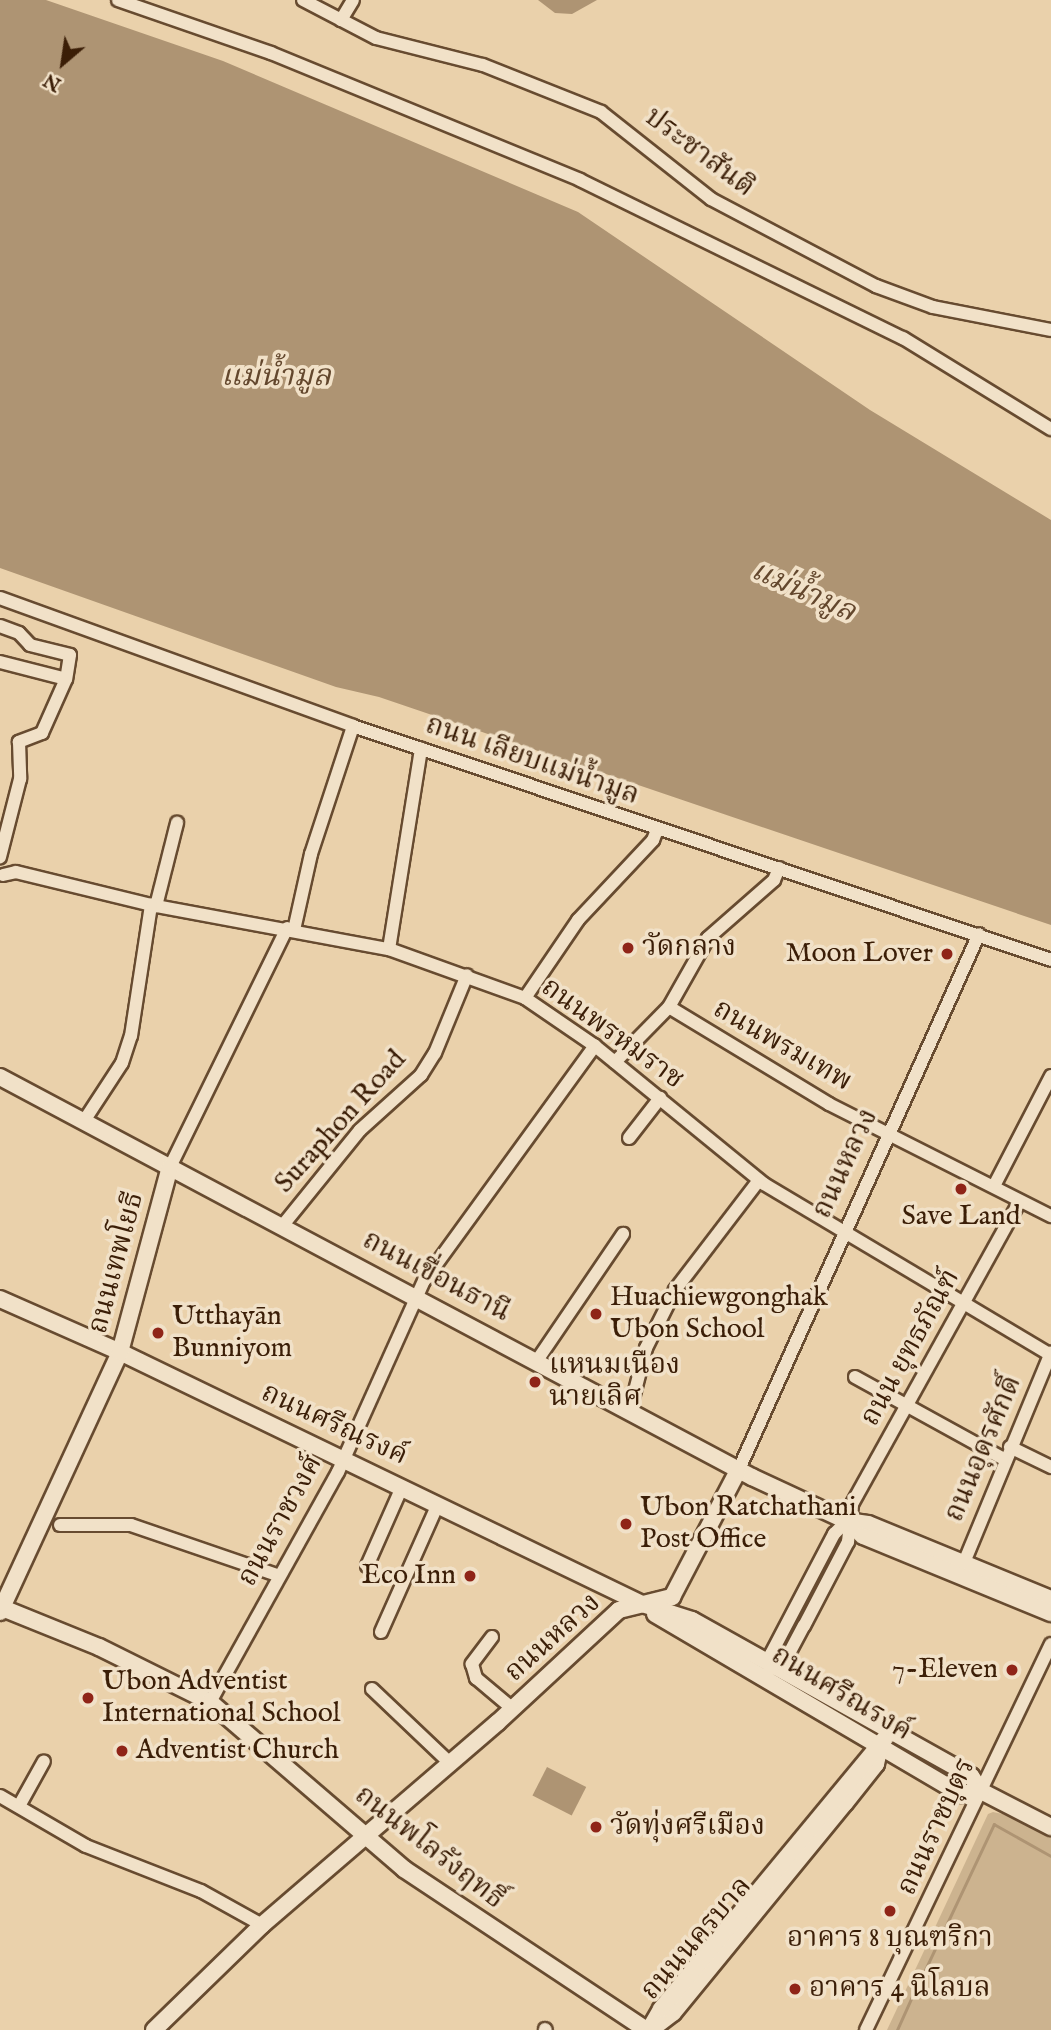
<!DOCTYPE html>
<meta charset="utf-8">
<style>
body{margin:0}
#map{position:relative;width:1051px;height:2030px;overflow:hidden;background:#ead1ab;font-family:"IM FELL English","Noto Serif Thai",serif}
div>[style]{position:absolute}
.green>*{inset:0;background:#ccb38f}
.water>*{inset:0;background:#ae9473;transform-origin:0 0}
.stream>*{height:2.5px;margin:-1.25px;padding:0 1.25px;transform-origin:1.25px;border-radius:1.25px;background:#ae9473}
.roads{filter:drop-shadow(2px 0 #674b30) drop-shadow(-2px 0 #674b30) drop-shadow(0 2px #674b30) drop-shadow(0 -2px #674b30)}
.street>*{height:12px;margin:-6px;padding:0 6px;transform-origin:6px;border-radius:6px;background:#f1e1c8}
.secondary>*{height:16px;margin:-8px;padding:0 8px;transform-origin:8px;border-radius:8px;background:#f1e1c8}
.dots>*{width:19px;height:19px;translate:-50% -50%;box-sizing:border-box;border:4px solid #f1e1c8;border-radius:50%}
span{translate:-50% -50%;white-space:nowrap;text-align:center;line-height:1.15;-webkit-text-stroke:7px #f1e1c8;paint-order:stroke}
.street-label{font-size:28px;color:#3b1e07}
.poi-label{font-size:28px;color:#3b1e07}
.left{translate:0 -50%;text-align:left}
.right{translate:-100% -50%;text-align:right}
.water-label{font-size:30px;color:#63472d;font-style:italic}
.north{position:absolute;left:28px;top:28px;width:70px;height:70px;-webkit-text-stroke:5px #f1e1c8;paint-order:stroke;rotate:209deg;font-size:19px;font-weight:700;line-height:28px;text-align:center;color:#3b1e07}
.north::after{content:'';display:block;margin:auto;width:24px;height:32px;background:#3b1e07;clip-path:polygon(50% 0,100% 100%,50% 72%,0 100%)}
</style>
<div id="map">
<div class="green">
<i style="clip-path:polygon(993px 1812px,1051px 1824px,1051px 2030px,887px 2030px,988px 1814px)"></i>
</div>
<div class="water">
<i style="clip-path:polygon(0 0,46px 0,223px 61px,578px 212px,870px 410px,1051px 520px,1051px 925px,379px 697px,336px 687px,0 568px)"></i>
<i style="clip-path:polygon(538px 0,597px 0,572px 14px,555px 13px)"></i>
<i style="left:547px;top:1767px;width:44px;height:32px;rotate:27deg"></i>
</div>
<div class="stream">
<i style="left:925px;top:1970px;width:161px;rotate:-64.7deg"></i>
<i style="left:994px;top:1824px;width:65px;rotate:29.3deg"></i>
<i style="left:897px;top:2030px;width:46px;rotate:-65.7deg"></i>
</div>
<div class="roads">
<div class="street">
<i style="left:118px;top:0;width:162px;rotate:19.1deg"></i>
<i style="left:271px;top:53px;width:334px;rotate:22.3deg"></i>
<i style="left:580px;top:180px;width:360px;rotate:26.1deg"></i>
<i style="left:903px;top:338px;width:174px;rotate:31.6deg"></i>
<i style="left:303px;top:0;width:82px;rotate:27.5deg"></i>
<i style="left:376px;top:38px;width:110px;rotate:14.2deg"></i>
<i style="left:483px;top:65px;width:127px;rotate:21.7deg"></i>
<i style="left:601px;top:112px;width:140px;rotate:38.3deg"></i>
<i style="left:711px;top:199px;width:187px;rotate:27.8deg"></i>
<i style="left:876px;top:286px;width:61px;rotate:20.2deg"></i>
<i style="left:933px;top:307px;width:120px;rotate:11deg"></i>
<i style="left:341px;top:20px;width:23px;rotate:-59deg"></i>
<i style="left:0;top:598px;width:375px;rotate:19.9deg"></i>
<i style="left:353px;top:726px;width:736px;rotate:18.53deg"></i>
<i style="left:0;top:626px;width:20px;rotate:20deg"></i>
<i style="left:19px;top:633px;width:16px;rotate:47deg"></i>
<i style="left:30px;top:645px;width:41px;rotate:14deg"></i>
<i style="left:70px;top:655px;width:24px;rotate:99deg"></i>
<i style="left:66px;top:679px;width:59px;rotate:114deg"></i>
<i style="left:42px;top:733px;width:25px;rotate:159deg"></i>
<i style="left:19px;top:742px;width:37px;rotate:88deg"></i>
<i style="left:20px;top:779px;width:81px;rotate:104.4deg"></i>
<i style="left:0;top:662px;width:68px;rotate:14.4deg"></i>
<i style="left:3px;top:875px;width:13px;rotate:-13deg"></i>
<i style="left:16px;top:872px;width:144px;rotate:13.7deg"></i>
<i style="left:156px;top:906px;width:237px;rotate:10.5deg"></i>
<i style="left:389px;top:949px;width:145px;rotate:19.8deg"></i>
<i style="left:525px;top:998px;width:85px;rotate:34.4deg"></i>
<i style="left:595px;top:1046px;width:218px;rotate:39.2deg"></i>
<i style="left:764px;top:1184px;width:334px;rotate:30.8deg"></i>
<i style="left:156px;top:906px;width:86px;rotate:-75.8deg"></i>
<i style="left:294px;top:930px;width:78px;rotate:-77.4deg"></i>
<i style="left:311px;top:854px;width:135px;rotate:-71.8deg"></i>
<i style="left:389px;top:949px;width:203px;rotate:-80.9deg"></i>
<i style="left:525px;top:998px;width:94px;rotate:-55.8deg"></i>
<i style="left:578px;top:920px;width:110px;rotate:-46.8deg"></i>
<i style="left:653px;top:840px;width:11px;rotate:-68deg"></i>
<i style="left:669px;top:1007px;width:79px;rotate:-60.5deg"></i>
<i style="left:708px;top:938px;width:88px;rotate:-41.3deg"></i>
<i style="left:774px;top:880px;width:13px;rotate:-67deg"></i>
<i style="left:615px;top:1062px;width:77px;rotate:-45.5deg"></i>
<i style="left:669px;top:1007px;width:187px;rotate:31.2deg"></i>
<i style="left:829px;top:1104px;width:249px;rotate:26.8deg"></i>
<i style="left:84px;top:1121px;width:69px;rotate:-56.8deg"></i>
<i style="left:122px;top:1063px;width:28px;rotate:-72deg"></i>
<i style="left:131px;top:1036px;width:133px;rotate:-81.3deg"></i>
<i style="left:629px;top:1138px;width:51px;rotate:-52.2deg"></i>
<i style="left:170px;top:1167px;width:266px;rotate:-63.9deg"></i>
<i style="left:994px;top:1186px;width:124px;rotate:-62.6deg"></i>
<i style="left:283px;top:1225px;width:122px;rotate:-51deg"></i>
<i style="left:360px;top:1130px;width:82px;rotate:-42deg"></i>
<i style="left:421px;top:1075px;width:26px;rotate:-58deg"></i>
<i style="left:435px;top:1053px;width:84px;rotate:-67.7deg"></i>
<i style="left:536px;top:1362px;width:155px;rotate:-55.8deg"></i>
<i style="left:855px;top:1377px;width:170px;rotate:28.8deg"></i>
<i style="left:630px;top:1410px;width:64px;rotate:-75.5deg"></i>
<i style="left:646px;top:1348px;width:65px;rotate:-63.4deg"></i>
<i style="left:675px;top:1290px;width:138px;rotate:-52.6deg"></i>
<i style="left:1010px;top:1447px;width:46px;rotate:26deg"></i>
<i style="left:739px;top:1469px;width:586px;rotate:-65.84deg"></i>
<i style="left:60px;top:1525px;width:71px"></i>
<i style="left:131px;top:1525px;width:157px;rotate:18.9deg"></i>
<i style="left:963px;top:1565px;width:230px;rotate:-67.5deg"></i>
<i style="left:367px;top:1566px;width:86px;rotate:-66.1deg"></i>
<i style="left:381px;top:1632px;width:140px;rotate:-66deg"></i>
<i style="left:492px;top:1637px;width:34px;rotate:127deg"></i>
<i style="left:472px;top:1664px;width:15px;rotate:74deg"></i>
<i style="left:476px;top:1678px;width:48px;rotate:40deg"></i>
<i style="left:773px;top:1665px;width:13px;rotate:-18deg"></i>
<i style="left:785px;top:1661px;width:40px;rotate:-62deg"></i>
<i style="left:804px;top:1626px;width:95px;rotate:-62.4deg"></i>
<i style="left:848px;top:1542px;width:38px;rotate:-84deg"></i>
<i style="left:852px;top:1504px;width:346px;rotate:-61deg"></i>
<i style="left:770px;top:1670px;width:16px;rotate:-86deg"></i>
<i style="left:771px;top:1654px;width:136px;rotate:-62.3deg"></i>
<i style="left:834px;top:1534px;width:18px;rotate:-45deg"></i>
<i style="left:372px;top:1689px;width:108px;rotate:43.5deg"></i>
<i style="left:210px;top:1702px;width:263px;rotate:-60.9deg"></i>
<i style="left:338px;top:1472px;width:209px;rotate:-65.8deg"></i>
<i style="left:424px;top:1281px;width:291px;rotate:-54deg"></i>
<i style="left:0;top:1796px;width:99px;rotate:30.2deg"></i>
<i style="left:86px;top:1846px;width:123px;rotate:21.4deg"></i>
<i style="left:201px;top:1891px;width:70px;rotate:29.1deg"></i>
<i style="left:19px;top:1806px;width:51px;rotate:-60.9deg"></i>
<i style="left:545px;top:2029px;width:1px;rotate:45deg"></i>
<i style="left:866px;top:2030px;width:428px;rotate:-64.4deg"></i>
</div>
<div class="secondary">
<i style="left:0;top:1077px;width:852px;rotate:28.01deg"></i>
<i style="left:752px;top:1477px;width:105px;rotate:24.9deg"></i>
<i style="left:847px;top:1521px;width:21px;rotate:8deg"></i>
<i style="left:868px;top:1524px;width:198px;rotate:22.3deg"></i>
<i style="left:0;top:1299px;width:131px;rotate:23.8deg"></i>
<i style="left:120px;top:1352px;width:580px;rotate:25.77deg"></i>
<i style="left:642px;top:1604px;width:52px;rotate:17.7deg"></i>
<i style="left:692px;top:1620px;width:320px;rotate:29.2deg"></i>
<i style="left:971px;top:1776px;width:18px;rotate:56deg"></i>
<i style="left:981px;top:1791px;width:79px;rotate:27.2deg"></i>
<i style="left:847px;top:1521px;width:22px;rotate:43deg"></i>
<i style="left:863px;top:1536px;width:203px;rotate:22.3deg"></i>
<i style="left:0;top:1607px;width:107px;rotate:22deg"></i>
<i style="left:99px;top:1647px;width:124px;rotate:26.4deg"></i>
<i style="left:210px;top:1702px;width:256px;rotate:40.7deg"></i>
<i style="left:404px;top:1869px;width:291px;rotate:33.6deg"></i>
<i style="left:0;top:1612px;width:286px;rotate:-65.2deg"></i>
<i style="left:120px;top:1352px;width:192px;rotate:-74.9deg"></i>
<i style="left:655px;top:1614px;width:355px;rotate:30.5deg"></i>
<i style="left:961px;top:1794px;width:20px;rotate:-9deg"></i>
<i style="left:653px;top:2028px;width:25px;rotate:-37deg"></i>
<i style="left:673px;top:2013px;width:271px;rotate:-50.7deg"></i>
<i style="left:845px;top:1803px;width:50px;rotate:-51.5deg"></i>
<i style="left:876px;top:1764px;width:18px;rotate:-77deg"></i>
<i style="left:154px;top:2030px;width:151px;rotate:-44.2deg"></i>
<i style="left:262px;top:1925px;width:310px;rotate:-40.7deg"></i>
<i style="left:497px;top:1723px;width:166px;rotate:-42.8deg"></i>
<i style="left:619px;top:1610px;width:55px;rotate:-13.8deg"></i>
<i style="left:672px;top:1597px;width:144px;rotate:-62.4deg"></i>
<i style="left:649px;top:2030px;width:24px;rotate:-60deg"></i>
<i style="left:661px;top:2009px;width:352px;rotate:-50.4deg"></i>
</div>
</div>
<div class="dots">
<i style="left:628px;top:948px;background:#8f2418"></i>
<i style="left:947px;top:954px;background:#8f2418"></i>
<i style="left:961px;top:1189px;background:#8f2418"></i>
<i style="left:596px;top:1314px;background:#8f2418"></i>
<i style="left:158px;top:1333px;background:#8f2418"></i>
<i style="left:535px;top:1382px;background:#8f2418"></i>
<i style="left:626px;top:1524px;background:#8f2418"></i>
<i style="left:470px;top:1576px;background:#8f2418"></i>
<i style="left:1012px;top:1670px;background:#8f2418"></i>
<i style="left:88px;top:1698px;background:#8f2418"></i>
<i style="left:122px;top:1751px;background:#8f2418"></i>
<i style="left:596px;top:1827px;background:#8f2418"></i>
<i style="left:890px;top:1911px;background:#8f2418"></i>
<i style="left:795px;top:1989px;background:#8f2418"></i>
</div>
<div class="street-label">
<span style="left:699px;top:153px;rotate:37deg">ประชาสันติ</span>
<span style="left:532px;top:761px;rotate:19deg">ถนน เลียบแม่น้ำมูล</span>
<span style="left:612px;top:1034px;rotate:36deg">ถนนพรหมราช</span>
<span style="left:782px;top:1046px;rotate:30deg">ถนนพรมเทพ</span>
<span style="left:341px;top:1122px;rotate:-48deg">Suraphon Road</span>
<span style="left:846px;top:1164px;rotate:-65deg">ถนนหลวง</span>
<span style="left:117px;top:1263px;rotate:-75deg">ถนนเทพโยธี</span>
<span style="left:436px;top:1277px;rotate:28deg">ถนนเขื่อนธานี</span>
<span style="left:911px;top:1348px;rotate:-61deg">ถนน ยุทธภัณฑ์</span>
<span style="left:334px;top:1425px;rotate:25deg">ถนนศรีณรงค์</span>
<span style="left:984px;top:1449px;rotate:-67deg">ถนนอุดรศักดิ์</span>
<span style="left:281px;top:1521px;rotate:-61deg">ถนนราชวงศ์</span>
<span style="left:553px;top:1638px;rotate:-42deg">ถนนหลวง</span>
<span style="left:841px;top:1694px;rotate:31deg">ถนนศรีณรงค์</span>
<span style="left:937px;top:1827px;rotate:-65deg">ถนนราชบุตร</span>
<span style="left:429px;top:1848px;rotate:38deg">ถนนพโลรังฤทธิ์</span>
<span style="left:697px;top:1939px;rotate:-49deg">ถนนนครบาล</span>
</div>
<div class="poi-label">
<span class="left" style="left:642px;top:948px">วัดกลาง</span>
<span class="right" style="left:933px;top:954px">Moon Lover</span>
<span style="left:961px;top:1217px">Save Land</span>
<span class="left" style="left:610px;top:1314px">Huachiewgonghak<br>Ubon School</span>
<span class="left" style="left:172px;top:1333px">Utthayān<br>Bunniyom</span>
<span class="left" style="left:549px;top:1382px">แหนมเนือง<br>นายเลิศ</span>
<span class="left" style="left:640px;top:1524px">Ubon Ratchathani<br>Post Office</span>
<span class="right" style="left:456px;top:1576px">Eco Inn</span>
<span class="right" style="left:998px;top:1670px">7-Eleven</span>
<span class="left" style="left:102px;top:1698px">Ubon Adventist<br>International School</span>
<span class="left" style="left:136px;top:1751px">Adventist Church</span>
<span class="left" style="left:610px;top:1827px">วัดทุ่งศรีเมือง</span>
<span style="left:890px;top:1939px">อาคาร 8 บุณฑริกา</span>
<span class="left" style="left:809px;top:1989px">อาคาร 4 นิโลบล</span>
</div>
<div class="water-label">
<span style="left:276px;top:377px">แม่น้ำมูล</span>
<span style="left:803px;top:592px;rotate:24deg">แม่น้ำมูล</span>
</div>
<div class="north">N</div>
</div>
